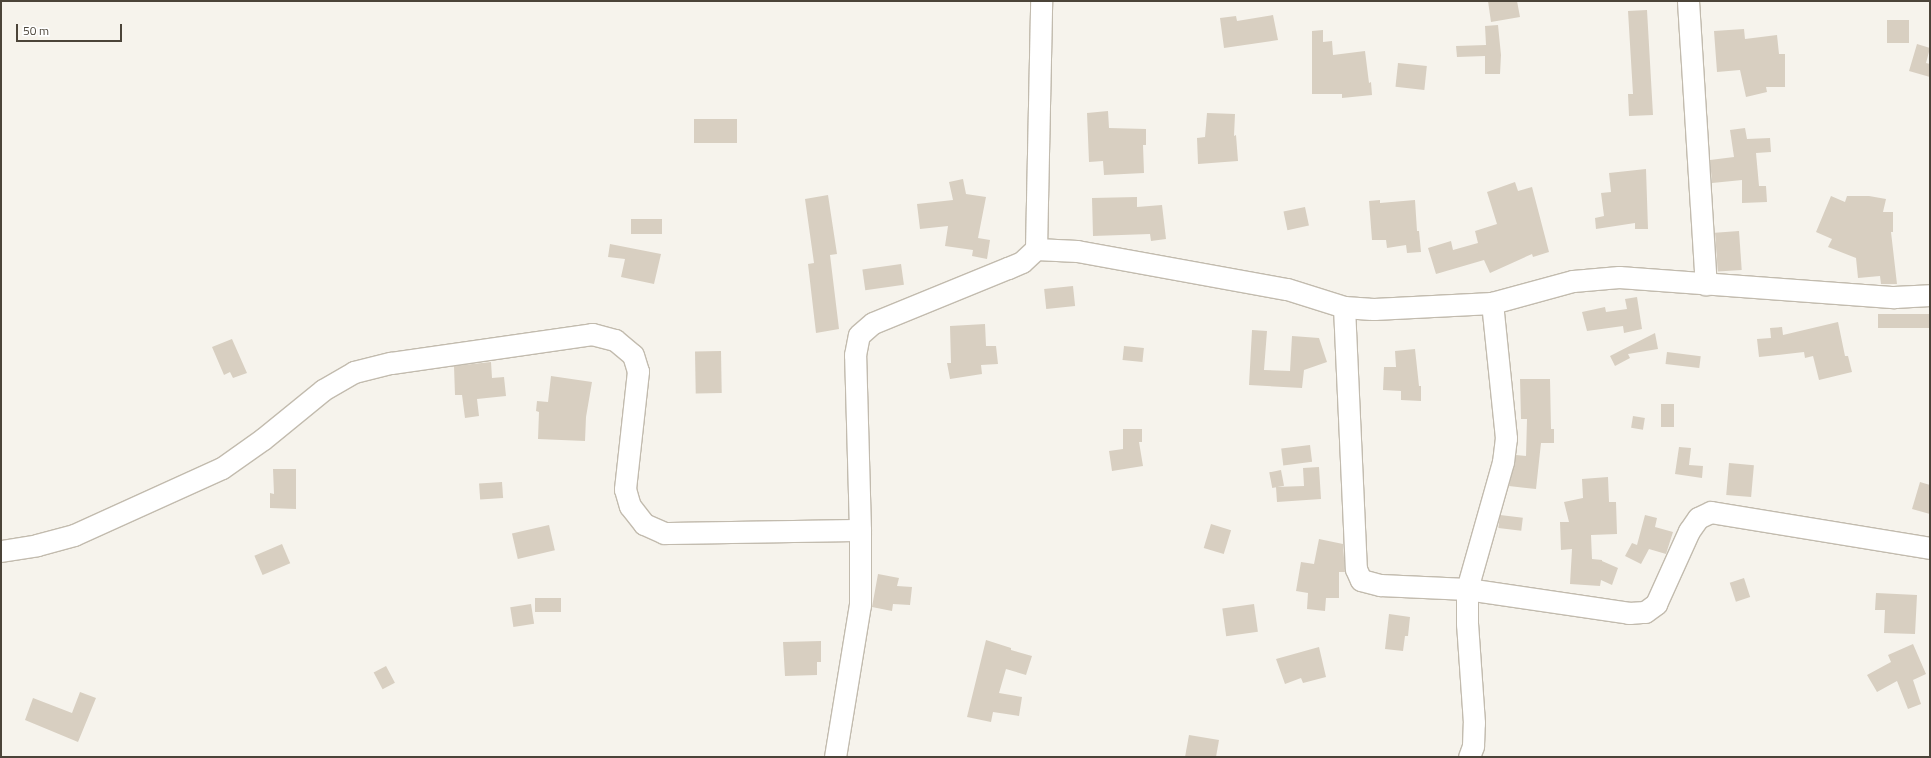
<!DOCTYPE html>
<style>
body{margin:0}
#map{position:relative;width:1931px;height:758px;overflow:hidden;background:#f6f3ec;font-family:"Titillium Web",sans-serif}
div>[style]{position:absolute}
.building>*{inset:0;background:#d8cfc1;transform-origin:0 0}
.roads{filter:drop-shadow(1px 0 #c2bbae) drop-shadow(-1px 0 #c2bbae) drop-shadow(0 1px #c2bbae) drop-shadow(0 -1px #c2bbae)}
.minor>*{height:21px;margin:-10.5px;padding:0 10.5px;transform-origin:10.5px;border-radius:10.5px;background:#fff}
span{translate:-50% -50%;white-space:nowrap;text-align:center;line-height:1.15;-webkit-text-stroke:4px #fff;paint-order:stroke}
.frame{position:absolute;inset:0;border:2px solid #4b4439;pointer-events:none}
.scale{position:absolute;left:16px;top:24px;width:106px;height:18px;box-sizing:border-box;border:2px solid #4b4439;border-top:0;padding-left:5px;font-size:12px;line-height:14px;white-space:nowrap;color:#4b4439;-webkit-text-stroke:3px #fff;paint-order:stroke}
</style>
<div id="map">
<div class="building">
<i style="clip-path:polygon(1488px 1px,1517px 1px,1520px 17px,1491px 22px)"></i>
<i style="clip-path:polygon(1647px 10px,1653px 115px,1629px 116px,1628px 94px,1633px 94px,1628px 11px)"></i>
<i style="clip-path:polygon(1273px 15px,1278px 40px,1224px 48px,1220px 18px,1236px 16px,1237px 21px)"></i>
<i style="left:1887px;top:20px;width:22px;height:23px"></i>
<i style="clip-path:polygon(1498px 25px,1501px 55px,1500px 74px,1485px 74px,1485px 56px,1457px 57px,1456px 46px,1486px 45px,1485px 26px)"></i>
<i style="clip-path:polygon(1744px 29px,1745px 39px,1777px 35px,1779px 54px,1785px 54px,1785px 87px,1766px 87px,1767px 92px,1746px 97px,1740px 70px,1717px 72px,1714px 31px)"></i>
<i style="clip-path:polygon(1323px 30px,1323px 42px,1332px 41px,1333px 55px,1365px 51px,1369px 83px,1371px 82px,1372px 95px,1342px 98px,1342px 94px,1312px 94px,1312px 31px)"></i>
<i style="clip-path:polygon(1917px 44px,1930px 48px,1926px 63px,1930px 64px,1930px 77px,1909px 71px)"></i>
<i style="left:1398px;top:63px;width:29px;height:24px;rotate:6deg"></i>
<i style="clip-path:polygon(1108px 111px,1109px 128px,1146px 129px,1146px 145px,1143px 145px,1144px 173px,1104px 175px,1103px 161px,1089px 162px,1087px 113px)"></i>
<i style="clip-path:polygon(1207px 113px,1235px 114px,1234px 136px,1236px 135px,1238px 161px,1198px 164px,1197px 138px,1205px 137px)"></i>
<i style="left:694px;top:119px;width:43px;height:24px"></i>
<i style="clip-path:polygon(1745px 128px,1747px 139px,1770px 138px,1771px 152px,1756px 153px,1759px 186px,1766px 186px,1767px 202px,1742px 203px,1742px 180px,1712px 183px,1710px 160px,1734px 157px,1730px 130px)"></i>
<i style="clip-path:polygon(1646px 169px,1648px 229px,1635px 229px,1635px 223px,1596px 229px,1595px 218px,1604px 216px,1601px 193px,1611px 192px,1609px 173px)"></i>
<i style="clip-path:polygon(963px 179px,966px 194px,986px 197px,978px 238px,990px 240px,987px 259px,972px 256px,973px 250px,945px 246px,948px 226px,920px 229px,917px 204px,953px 200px,949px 182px)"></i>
<i style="clip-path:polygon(1515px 182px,1518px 191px,1532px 187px,1549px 252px,1533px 257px,1532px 254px,1490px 273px,1484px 260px,1436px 274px,1428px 248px,1451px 241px,1453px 250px,1478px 243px,1475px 231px,1497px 224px,1487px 192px)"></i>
<i style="clip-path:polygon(828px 195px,837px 254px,830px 255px,839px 329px,816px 333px,808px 264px,814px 263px,805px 199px)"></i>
<i style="clip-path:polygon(1831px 196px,1845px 202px,1847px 196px,1869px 196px,1886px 199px,1883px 212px,1893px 212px,1893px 232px,1891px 232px,1897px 284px,1881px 284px,1880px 276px,1858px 278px,1856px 258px,1828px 247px,1832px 239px,1816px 232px)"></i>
<i style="clip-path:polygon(1137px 197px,1137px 207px,1162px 205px,1166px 239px,1151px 241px,1150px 234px,1093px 236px,1092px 198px)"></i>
<i style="clip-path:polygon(1380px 200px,1380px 203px,1415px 200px,1417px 231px,1419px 231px,1421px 252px,1407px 253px,1406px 245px,1387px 248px,1386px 240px,1372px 240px,1369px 201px)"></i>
<i style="left:1305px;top:207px;width:19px;height:22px;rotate:78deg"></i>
<i style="left:631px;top:219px;width:31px;height:15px"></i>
<i style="left:1739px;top:231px;width:39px;height:24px;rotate:86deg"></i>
<i style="clip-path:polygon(610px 244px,661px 254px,654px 284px,621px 277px,625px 259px,608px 257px)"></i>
<i style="left:901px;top:264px;width:21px;height:39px;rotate:82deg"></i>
<i style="left:1073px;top:286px;width:20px;height:29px;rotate:84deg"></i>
<i style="clip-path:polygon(1637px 297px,1642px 329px,1624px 333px,1623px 326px,1587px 331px,1582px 312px,1605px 307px,1606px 312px,1627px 309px,1625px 299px)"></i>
<i style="left:1930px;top:314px;width:14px;height:52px;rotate:90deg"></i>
<i style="clip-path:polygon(1838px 322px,1845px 356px,1848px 356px,1852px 372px,1819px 380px,1813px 356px,1805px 358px,1804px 352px,1759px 357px,1757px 339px,1771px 338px,1770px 328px,1782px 327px,1783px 335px)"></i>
<i style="clip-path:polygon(985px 324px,986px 346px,996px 346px,998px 364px,981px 365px,982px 374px,950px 379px,947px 363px,951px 363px,950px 326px)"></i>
<i style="clip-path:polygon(1252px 330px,1267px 331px,1264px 370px,1290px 371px,1292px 336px,1319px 338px,1327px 362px,1304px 370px,1302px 388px,1249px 385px)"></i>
<i style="clip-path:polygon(1655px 333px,1658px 349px,1628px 354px,1630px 358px,1615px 366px,1610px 356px)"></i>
<i style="clip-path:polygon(232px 339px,247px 373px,233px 378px,230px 372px,224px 375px,212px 347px)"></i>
<i style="left:1124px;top:346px;width:20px;height:14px;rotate:6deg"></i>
<i style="clip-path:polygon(1415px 349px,1419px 386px,1421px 386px,1421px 401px,1401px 400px,1401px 391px,1383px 390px,1384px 367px,1396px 367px,1395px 351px)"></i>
<i style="left:721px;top:351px;width:42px;height:26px;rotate:89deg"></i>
<i style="left:1667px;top:352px;width:34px;height:12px;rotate:7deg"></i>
<i style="clip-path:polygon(491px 362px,492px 378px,504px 377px,506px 396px,477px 399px,479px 416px,465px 418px,462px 395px,455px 395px,454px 366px)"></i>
<i style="clip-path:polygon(551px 376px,592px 382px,586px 417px,585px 441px,538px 439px,539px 412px,536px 411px,537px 401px,548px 402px)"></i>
<i style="clip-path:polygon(1520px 379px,1550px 379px,1551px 429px,1554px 429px,1554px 443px,1541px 443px,1536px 489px,1509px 486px,1516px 455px,1526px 456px,1527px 419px,1521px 419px)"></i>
<i style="left:1661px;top:404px;width:13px;height:23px"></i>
<i style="left:1633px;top:416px;width:12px;height:12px;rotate:9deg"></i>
<i style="clip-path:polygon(1123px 429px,1142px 429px,1142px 442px,1139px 442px,1143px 466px,1112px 471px,1109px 451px,1123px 449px)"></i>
<i style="left:1310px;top:445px;width:17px;height:29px;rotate:83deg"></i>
<i style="clip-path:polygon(1679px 447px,1691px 448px,1689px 465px,1703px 466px,1702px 478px,1675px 474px)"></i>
<i style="left:1729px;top:463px;width:25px;height:32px;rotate:5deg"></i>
<i style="clip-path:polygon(1319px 467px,1321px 499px,1277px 502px,1276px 487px,1304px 486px,1303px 468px)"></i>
<i style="clip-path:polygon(273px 469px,296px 469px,296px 509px,270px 508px,270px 493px,274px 494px)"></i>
<i style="left:1281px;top:470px;width:16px;height:12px;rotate:79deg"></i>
<i style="clip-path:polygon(1608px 477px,1609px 502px,1616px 502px,1617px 534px,1591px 535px,1592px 559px,1602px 560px,1602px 561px,1618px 568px,1612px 585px,1601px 580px,1600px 586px,1570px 584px,1572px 549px,1561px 550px,1560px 522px,1569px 522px,1564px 502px,1583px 498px,1582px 479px)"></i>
<i style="left:502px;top:482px;width:16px;height:23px;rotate:86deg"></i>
<i style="clip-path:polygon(1920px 482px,1930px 485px,1930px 514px,1912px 509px)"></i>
<i style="left:1500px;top:515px;width:23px;height:13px;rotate:7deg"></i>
<i style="clip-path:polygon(1645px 515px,1657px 518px,1655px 527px,1673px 532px,1666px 554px,1649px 549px,1641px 564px,1625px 556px,1632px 543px,1637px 545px)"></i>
<i style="left:1211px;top:524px;width:21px;height:25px;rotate:17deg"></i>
<i style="left:549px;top:525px;width:26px;height:38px;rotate:77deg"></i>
<i style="clip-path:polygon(1319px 539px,1343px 544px,1345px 572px,1339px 572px,1339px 598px,1326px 598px,1325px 611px,1307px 609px,1308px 593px,1296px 591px,1301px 562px,1314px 564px)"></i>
<i style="left:282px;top:544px;width:21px;height:30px;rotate:67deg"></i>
<i style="clip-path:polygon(878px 574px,899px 578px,897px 586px,912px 587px,910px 605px,893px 604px,892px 611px,872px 607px)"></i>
<i style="left:1744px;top:578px;width:20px;height:15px;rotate:72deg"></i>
<i style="clip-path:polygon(1876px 593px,1917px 595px,1915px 634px,1884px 633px,1885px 610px,1875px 610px)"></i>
<i style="left:535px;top:598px;width:26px;height:14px"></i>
<i style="left:531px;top:604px;width:20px;height:21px;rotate:81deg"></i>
<i style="left:1254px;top:604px;width:28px;height:32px;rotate:82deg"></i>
<i style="clip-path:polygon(1389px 614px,1410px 617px,1408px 636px,1405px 636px,1403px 651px,1385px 649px)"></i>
<i style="clip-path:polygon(986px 640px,1011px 648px,1011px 650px,1032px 656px,1026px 675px,1006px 669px,999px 693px,1022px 697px,1019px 716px,993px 712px,991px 722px,967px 717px)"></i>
<i style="clip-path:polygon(821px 641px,821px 662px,817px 662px,817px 675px,785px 676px,783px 642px)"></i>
<i style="clip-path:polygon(1913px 644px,1926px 674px,1913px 680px,1921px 704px,1908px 709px,1897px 681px,1877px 692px,1867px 675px,1891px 662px,1888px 655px)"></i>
<i style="clip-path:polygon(1319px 647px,1326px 677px,1303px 683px,1301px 678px,1285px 684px,1276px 659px)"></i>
<i style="left:386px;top:666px;width:19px;height:14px;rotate:62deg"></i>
<i style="clip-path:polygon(80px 692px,96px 698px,78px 742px,25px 720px,33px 698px,72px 713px)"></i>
<i style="clip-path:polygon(1189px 735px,1219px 740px,1216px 757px,1185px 757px)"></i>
</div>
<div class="roads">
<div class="minor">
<i style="left:1688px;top:1px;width:284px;rotate:86.4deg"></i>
<i style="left:1036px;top:249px;width:248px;rotate:-88.8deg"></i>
<i style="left:1344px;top:307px;width:262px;rotate:87.4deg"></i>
<i style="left:1356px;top:569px;width:12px;rotate:66deg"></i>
<i style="left:1361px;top:580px;width:20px;rotate:15deg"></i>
<i style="left:1380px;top:585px;width:87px;rotate:2.6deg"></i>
<i style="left:1467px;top:589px;width:164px;rotate:8.4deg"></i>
<i style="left:1629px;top:613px;width:16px;rotate:-4deg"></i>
<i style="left:1645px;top:612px;width:14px;rotate:-36deg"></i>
<i style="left:1656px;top:604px;width:80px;rotate:-65.7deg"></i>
<i style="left:1689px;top:531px;width:16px;rotate:-55deg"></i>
<i style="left:1698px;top:518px;width:14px;rotate:-25deg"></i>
<i style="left:1711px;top:512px;width:222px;rotate:9.3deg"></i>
<i style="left:1px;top:551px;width:36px;rotate:-9deg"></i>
<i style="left:37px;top:545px;width:38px;rotate:-15deg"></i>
<i style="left:74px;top:535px;width:162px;rotate:-24.4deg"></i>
<i style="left:222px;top:468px;width:50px;rotate:-35.3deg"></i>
<i style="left:263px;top:439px;width:77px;rotate:-39.2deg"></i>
<i style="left:323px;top:390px;width:36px;rotate:-30deg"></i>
<i style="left:354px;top:372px;width:38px;rotate:-14deg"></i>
<i style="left:391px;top:363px;width:203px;rotate:-8.2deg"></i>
<i style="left:592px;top:334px;width:24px;rotate:15deg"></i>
<i style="left:615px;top:340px;width:23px;rotate:40deg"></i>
<i style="left:633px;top:355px;width:17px;rotate:73deg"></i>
<i style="left:638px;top:371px;width:119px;rotate:96.3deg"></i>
<i style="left:625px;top:489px;width:18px;rotate:74deg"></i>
<i style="left:630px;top:506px;width:23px;rotate:52deg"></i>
<i style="left:644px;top:524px;width:22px;rotate:24deg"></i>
<i style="left:664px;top:533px;width:196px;rotate:-0.9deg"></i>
<i style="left:835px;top:757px;width:154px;rotate:-80.7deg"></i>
<i style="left:860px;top:605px;width:75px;rotate:-90deg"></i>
<i style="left:860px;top:530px;width:175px;rotate:-91.6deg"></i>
<i style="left:855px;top:355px;width:20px;rotate:-79deg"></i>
<i style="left:859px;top:335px;width:18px;rotate:-41deg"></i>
<i style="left:873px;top:323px;width:146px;rotate:-22.2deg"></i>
<i style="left:1008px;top:268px;width:15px;rotate:-23deg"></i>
<i style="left:1022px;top:262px;width:19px;rotate:-43deg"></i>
<i style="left:1036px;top:249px;width:41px;rotate:2.8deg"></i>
<i style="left:1077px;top:251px;width:213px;rotate:10.3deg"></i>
<i style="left:1287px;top:289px;width:60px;rotate:17.5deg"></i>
<i style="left:1344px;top:307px;width:30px;rotate:4deg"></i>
<i style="left:1374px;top:309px;width:118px;rotate:-2.9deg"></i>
<i style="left:1492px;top:303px;width:84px;rotate:-15.2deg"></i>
<i style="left:1573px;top:281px;width:46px;rotate:-5deg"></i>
<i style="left:1619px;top:277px;width:276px;rotate:4.2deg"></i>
<i style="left:1894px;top:297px;width:36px;rotate:-3deg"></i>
<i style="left:1469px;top:757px;width:12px;rotate:-70deg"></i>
<i style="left:1473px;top:746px;width:23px;rotate:-88deg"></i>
<i style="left:1474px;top:723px;width:99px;rotate:-94deg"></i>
<i style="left:1467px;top:624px;width:35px;rotate:-90deg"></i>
<i style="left:1467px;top:589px;width:132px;rotate:-74.2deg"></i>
<i style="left:1503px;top:462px;width:24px;rotate:-83deg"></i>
<i style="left:1506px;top:438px;width:136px;rotate:-95.9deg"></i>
</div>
</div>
<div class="frame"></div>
<div class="scale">50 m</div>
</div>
